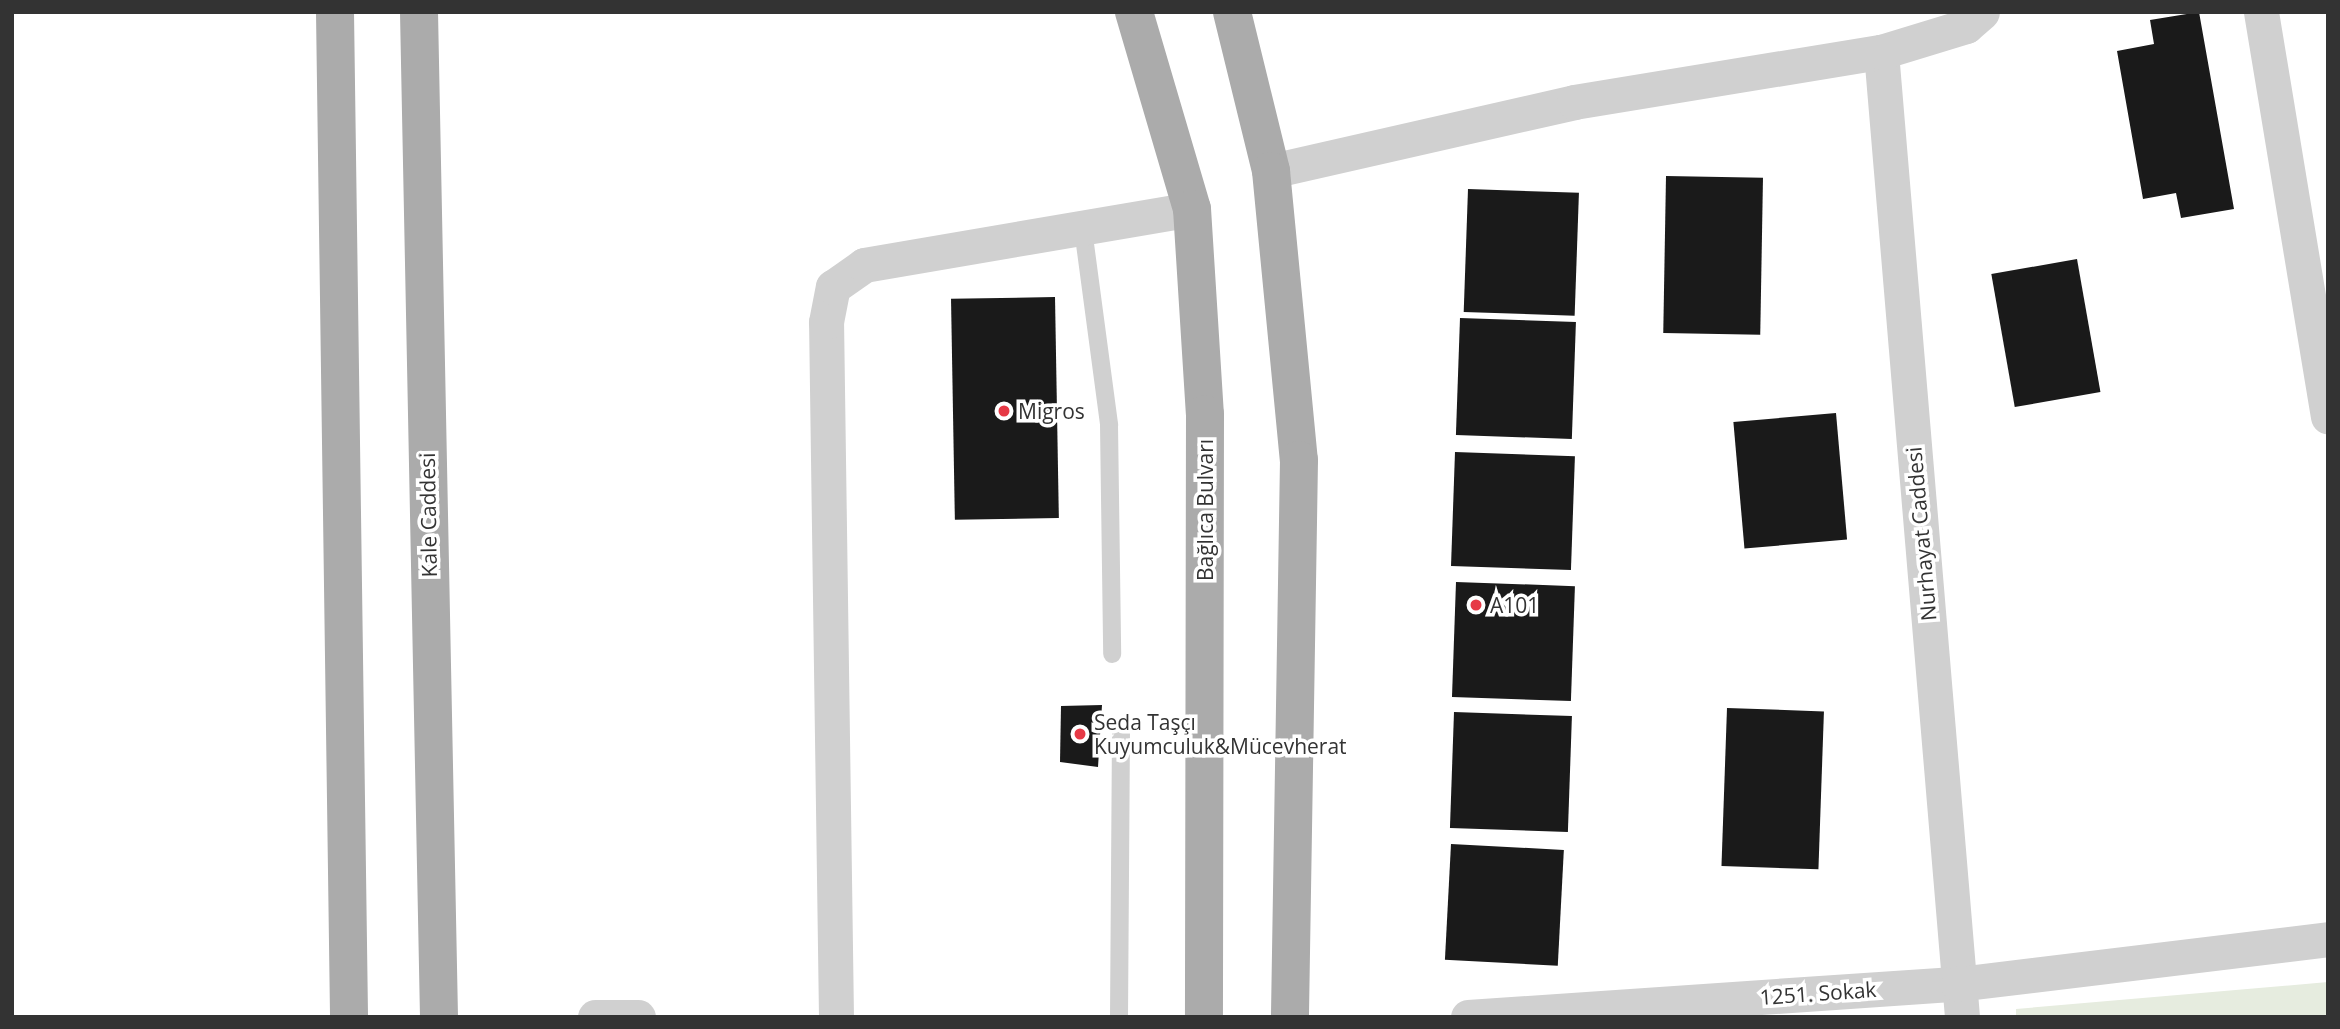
<!DOCTYPE html>
<meta charset="utf-8">
<style>
body{margin:0}
#map{position:relative;width:2340px;height:1029px;overflow:hidden;background:#fff;font-family:"Open Sans",sans-serif}
div>[style]{position:absolute}
.green>*{inset:0;background:#e6ecdf}
.building>*{inset:0;background:#1a1a1a;transform-origin:0 0}
.lane>*{height:18px;margin:-9px;padding:0 9px;transform-origin:9px;border-radius:9px;background:#d0d0d0}
.street>*{height:35px;margin:-17.5px;padding:0 17.5px;transform-origin:17.5px;border-radius:17.5px;background:#d0d0d0}
.primary>*{height:38px;margin:-19px;padding:0 19px;transform-origin:19px;border-radius:19px;background:#ababab}
.dots>*{width:19px;height:19px;translate:-50% -50%;box-sizing:border-box;border:4px solid #fff;border-radius:50%}
span{translate:-50% -50%;white-space:nowrap;text-align:center;line-height:1.15;-webkit-text-stroke:7px #fff;paint-order:stroke}
.poi-label{font-size:21px;color:#333}
.left{translate:0 -50%;text-align:left}
.street-label{font-size:21px;color:#333}
.frame{position:absolute;inset:0;border:14px solid #333;pointer-events:none}
</style>
<div id="map">
<div class="green">
<i style="clip-path:polygon(2328px 982px,2328px 1017px,2016px 1017px,2016px 1009px)"></i>
</div>
<div class="building">
<i style="clip-path:polygon(2199px 12px,2234px 209px,2181px 218px,2176px 193px,2143px 199px,2117px 51px,2154px 44px,2150px 20px)"></i>
<i style="left:1666px;top:176px;width:97px;height:157px;rotate:1deg"></i>
<i style="left:1468px;top:189px;width:111px;height:123px;rotate:2deg"></i>
<i style="left:2077px;top:259px;width:135px;height:87px;rotate:80deg"></i>
<i style="left:1055px;top:297px;width:221px;height:104px;rotate:89deg"></i>
<i style="left:1460px;top:318px;width:116px;height:117px;rotate:2deg"></i>
<i style="left:1836px;top:413px;width:127px;height:103px;rotate:85deg"></i>
<i style="left:1455px;top:452px;width:120px;height:114px;rotate:2deg"></i>
<i style="left:1456px;top:582px;width:119px;height:115px;rotate:2deg"></i>
<i style="clip-path:polygon(1102px 705px,1098px 767px,1060px 762px,1061px 706px)"></i>
<i style="left:1727px;top:708px;width:97px;height:158px;rotate:2deg"></i>
<i style="left:1454px;top:712px;width:118px;height:116px;rotate:2deg"></i>
<i style="left:1451px;top:844px;width:113px;height:116px;rotate:3deg"></i>
</div>
<div class="lane">
<i style="left:1083px;top:229px;width:198px;rotate:82.4deg"></i>
<i style="left:1109px;top:425px;width:229px;rotate:89.2deg"></i>
<i style="left:1119px;top:1017px;width:285px;rotate:-89.6deg"></i>
</div>
<div class="street">
<i style="left:2261px;top:12px;width:410px;rotate:80.6deg"></i>
<i style="left:1881px;top:52px;width:968px;rotate:85.2deg"></i>
<i style="left:1271px;top:171px;width:311px;rotate:-12.8deg"></i>
<i style="left:1574px;top:102px;width:311px;rotate:-9.3deg"></i>
<i style="left:1881px;top:52px;width:89px;rotate:-17deg"></i>
<i style="left:1966px;top:26px;width:21px;rotate:-41deg"></i>
<i style="left:595px;top:1017px;width:43px"></i>
<i style="left:836px;top:1017px;width:695px;rotate:-90.82deg"></i>
<i style="left:826px;top:322px;width:36px;rotate:-79deg"></i>
<i style="left:833px;top:287px;width:38px;rotate:-35deg"></i>
<i style="left:864px;top:265px;width:333px;rotate:-9.7deg"></i>
<i style="left:1468px;top:1017px;width:491px;rotate:-3.9deg"></i>
<i style="left:1958px;top:984px;width:373px;rotate:-6.9deg"></i>
</div>
<div class="primary">
<i style="left:335px;top:12px;width:1005px;rotate:89.2deg"></i>
<i style="left:419px;top:12px;width:1005px;rotate:88.86deg"></i>
<i style="left:1134px;top:12px;width:205px;rotate:73.6deg"></i>
<i style="left:1192px;top:209px;width:205px;rotate:86.4deg"></i>
<i style="left:1205px;top:414px;width:603px;rotate:90.1deg"></i>
<i style="left:1232px;top:12px;width:164px;rotate:76.2deg"></i>
<i style="left:1271px;top:171px;width:290px;rotate:84.5deg"></i>
<i style="left:1299px;top:460px;width:557px;rotate:90.93deg"></i>
</div>
<div class="dots">
<i style="left:1004px;top:411px;background:#e63946"></i>
<i style="left:1476px;top:605px;background:#e63946"></i>
<i style="left:1080px;top:734px;background:#e63946"></i>
</div>
<div class="poi-label">
<span class="left" style="left:1018px;top:411px">Migros</span>
<span class="left" style="left:1490px;top:605px">A101</span>
<span class="left" style="left:1094px;top:734px">Seda Taşçı<br>Kuyumculuk&amp;Mücevherat</span>
</div>
<div class="street-label">
<span style="left:1205px;top:510px;rotate:-90deg">Bağlıca Bulvarı</span>
<span style="left:428px;top:515px;rotate:-91deg">Kale Caddesi</span>
<span style="left:1921px;top:534px;rotate:-95deg">Nurhayat Caddesi</span>
<span style="left:1818px;top:993px;rotate:-4deg">1251. Sokak</span>
</div>
<div class="frame"></div>
</div>
